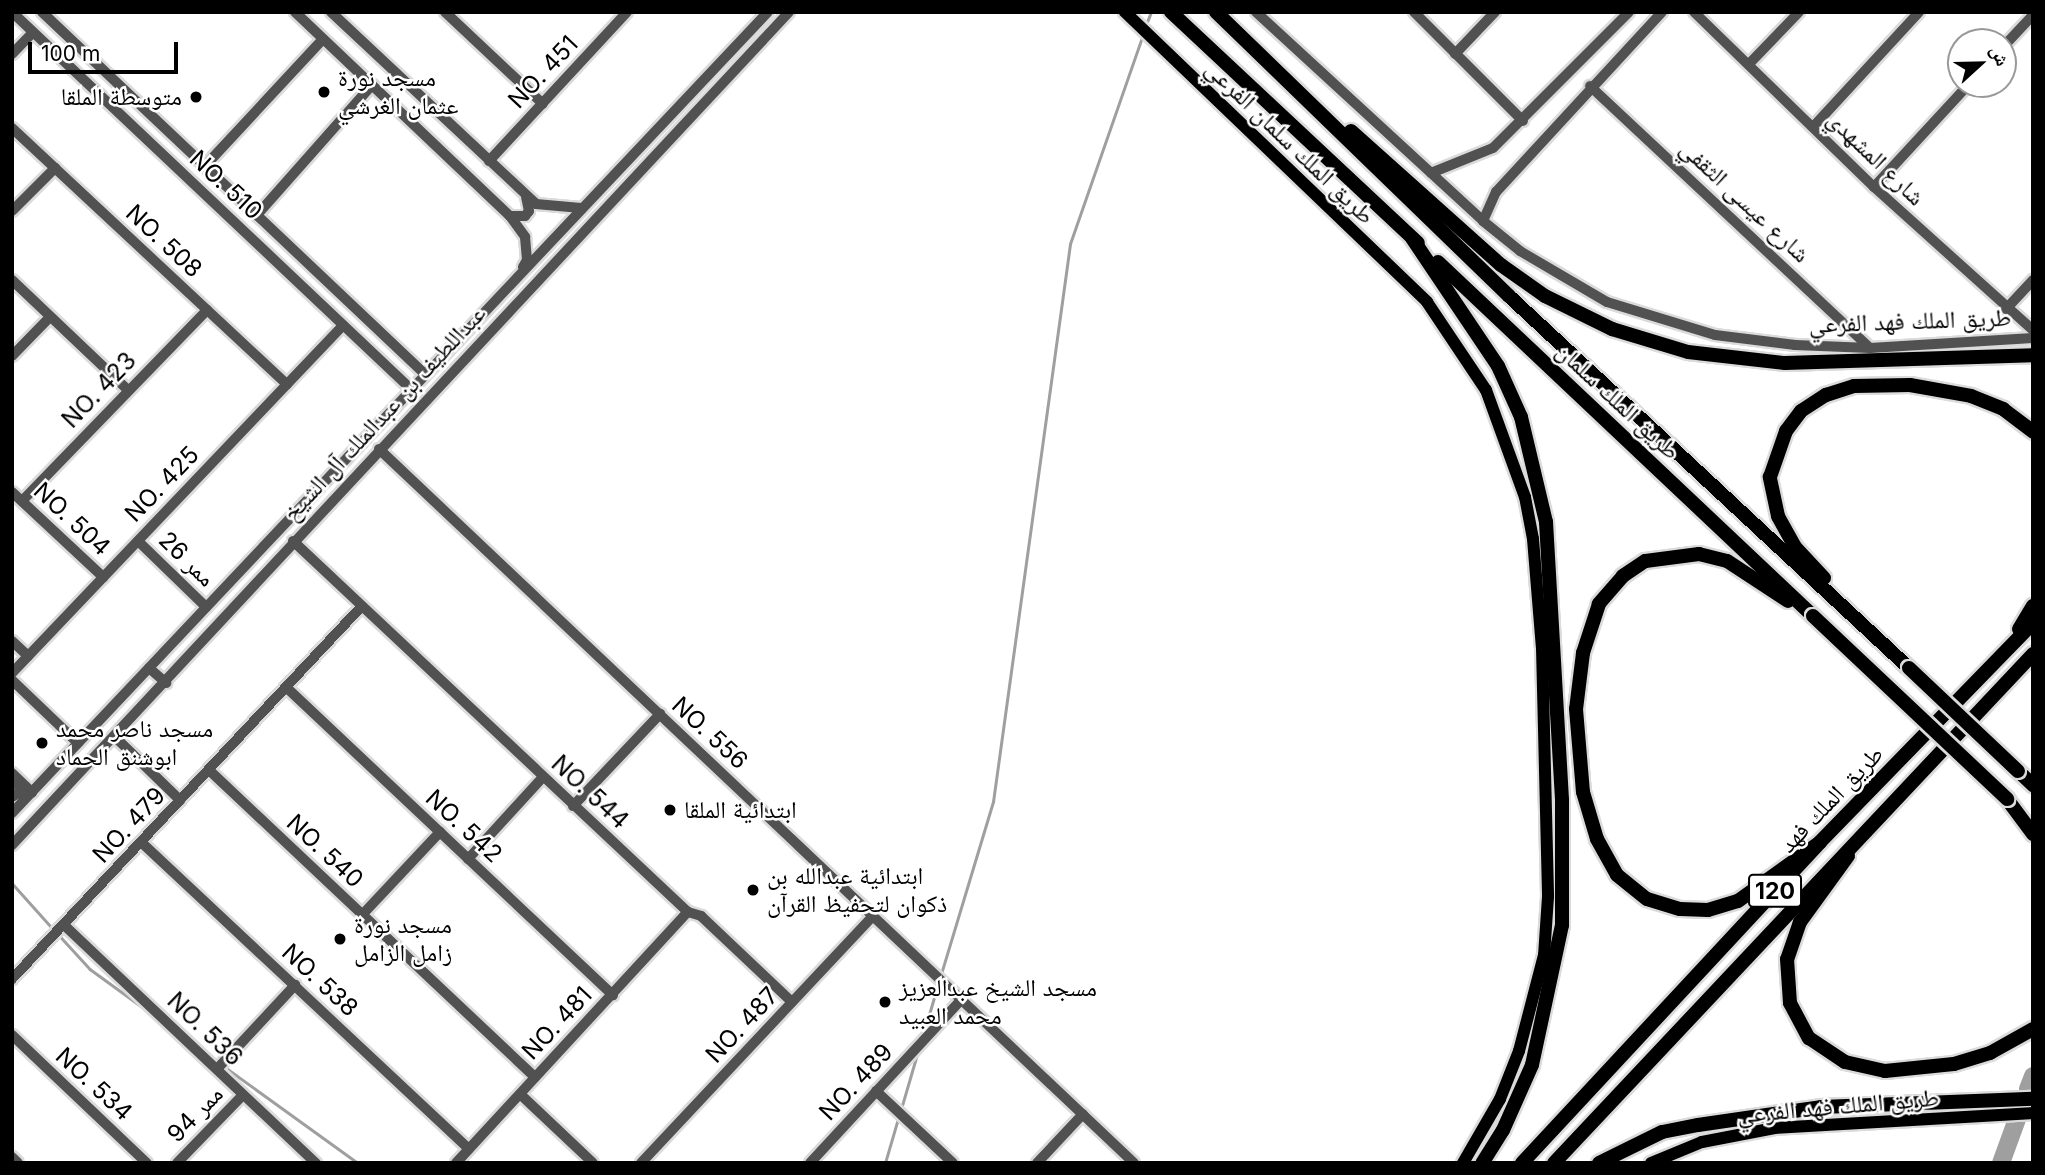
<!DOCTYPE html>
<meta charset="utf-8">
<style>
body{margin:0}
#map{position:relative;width:2045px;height:1175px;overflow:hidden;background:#fff;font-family:Inter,"Noto Naskh Arabic",sans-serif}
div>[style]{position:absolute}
.stream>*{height:2.5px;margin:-1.25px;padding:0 1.25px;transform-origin:1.25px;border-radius:1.25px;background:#9f9f9f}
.river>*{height:18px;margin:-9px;padding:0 9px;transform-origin:9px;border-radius:9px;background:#9f9f9f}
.roads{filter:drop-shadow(2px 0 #dbdbdb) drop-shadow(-2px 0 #dbdbdb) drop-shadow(0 2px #dbdbdb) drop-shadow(0 -2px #dbdbdb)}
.minor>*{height:10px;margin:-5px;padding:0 5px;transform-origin:5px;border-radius:5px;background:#515151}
.major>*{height:12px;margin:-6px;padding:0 6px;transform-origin:6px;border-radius:6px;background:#000}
.highway>*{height:14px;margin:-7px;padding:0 7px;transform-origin:7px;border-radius:7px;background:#000}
.bridges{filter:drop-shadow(2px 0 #dbdbdb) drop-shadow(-2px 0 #dbdbdb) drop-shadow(0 2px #dbdbdb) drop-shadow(0 -2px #dbdbdb)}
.highway-bridge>*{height:14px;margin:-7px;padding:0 7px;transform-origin:7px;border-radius:7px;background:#000}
.dots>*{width:19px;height:19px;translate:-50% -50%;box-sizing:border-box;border:4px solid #fff;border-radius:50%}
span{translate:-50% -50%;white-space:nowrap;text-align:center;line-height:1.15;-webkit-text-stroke:5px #fff;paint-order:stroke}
.shield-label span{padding:2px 5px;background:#fff;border:2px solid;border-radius:5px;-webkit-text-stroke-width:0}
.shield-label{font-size:23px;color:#000;font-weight:700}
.street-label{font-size:24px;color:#000}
.poi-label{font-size:24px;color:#000}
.left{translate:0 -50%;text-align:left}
.right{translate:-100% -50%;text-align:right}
.frame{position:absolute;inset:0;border:14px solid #000;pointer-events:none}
.north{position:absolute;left:1947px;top:28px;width:70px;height:70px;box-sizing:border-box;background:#fff;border:2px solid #999;border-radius:50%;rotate:68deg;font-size:19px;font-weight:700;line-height:28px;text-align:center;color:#000}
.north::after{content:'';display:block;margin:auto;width:24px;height:32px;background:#000;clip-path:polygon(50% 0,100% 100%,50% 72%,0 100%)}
.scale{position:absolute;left:28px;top:42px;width:150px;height:32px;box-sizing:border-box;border:4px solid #000;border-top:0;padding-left:9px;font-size:21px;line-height:24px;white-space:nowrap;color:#000;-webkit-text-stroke:5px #fff;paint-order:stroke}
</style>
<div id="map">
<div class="stream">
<i style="left:1147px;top:22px;width:11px;rotate:-68deg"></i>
<i style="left:12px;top:883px;width:63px;rotate:48.2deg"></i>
<i style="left:59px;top:935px;width:46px;rotate:47.6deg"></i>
<i style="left:90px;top:969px;width:77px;rotate:36deg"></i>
<i style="left:941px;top:974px;width:180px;rotate:-73.2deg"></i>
<i style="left:993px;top:802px;width:563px;rotate:-82.14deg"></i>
<i style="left:1070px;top:244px;width:216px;rotate:-70.8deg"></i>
<i style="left:923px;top:1035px;width:53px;rotate:-73.6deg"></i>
<i style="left:208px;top:1055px;width:14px;rotate:34deg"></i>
<i style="left:225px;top:1067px;width:164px;rotate:35.8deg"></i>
<i style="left:901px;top:1109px;width:60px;rotate:-73.7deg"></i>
<i style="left:885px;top:1163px;width:50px;rotate:-73.7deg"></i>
</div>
<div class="river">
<i style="left:2028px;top:1089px;width:14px;rotate:-69deg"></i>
<i style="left:2001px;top:1163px;width:47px;rotate:-70deg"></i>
</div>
<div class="roads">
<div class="minor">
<i style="left:12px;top:12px;width:549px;rotate:43.38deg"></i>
<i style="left:42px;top:12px;width:527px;rotate:43.39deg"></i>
<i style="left:295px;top:12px;width:296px;rotate:43.5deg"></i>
<i style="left:510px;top:216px;width:26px;rotate:54deg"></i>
<i style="left:525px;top:237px;width:23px;rotate:85deg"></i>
<i style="left:527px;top:260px;width:8px;rotate:120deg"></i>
<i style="left:331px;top:12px;width:281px;rotate:43.1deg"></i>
<i style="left:536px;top:204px;width:45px;rotate:5.1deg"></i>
<i style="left:445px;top:12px;width:134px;rotate:43.2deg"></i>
<i style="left:1256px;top:12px;width:309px;rotate:42.6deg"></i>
<i style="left:1483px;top:221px;width:48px;rotate:39deg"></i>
<i style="left:1520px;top:251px;width:101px;rotate:30.4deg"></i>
<i style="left:1607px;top:302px;width:113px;rotate:17deg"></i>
<i style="left:1715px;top:335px;width:81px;rotate:7.1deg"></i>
<i style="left:1795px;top:345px;width:75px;rotate:2.3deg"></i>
<i style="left:1870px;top:348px;width:163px;rotate:-3.5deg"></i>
<i style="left:1414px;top:12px;width:154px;rotate:45deg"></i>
<i style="left:1694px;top:12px;width:251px;rotate:44.2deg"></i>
<i style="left:1874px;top:187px;width:214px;rotate:42deg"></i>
<i style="left:2003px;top:47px;width:44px;rotate:-46.8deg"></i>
<i style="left:12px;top:54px;width:30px;rotate:-46deg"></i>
<i style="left:1455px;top:54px;width:58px;rotate:-46.4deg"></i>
<i style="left:1749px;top:64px;width:72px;rotate:-46.1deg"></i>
<i style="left:1590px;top:86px;width:383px;rotate:43.1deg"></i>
<i style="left:1813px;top:127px;width:156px;rotate:-47.3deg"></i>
<i style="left:12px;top:128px;width:376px;rotate:43deg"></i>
<i style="left:489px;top:161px;width:203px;rotate:-47.2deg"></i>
<i style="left:205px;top:166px;width:173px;rotate:-47.1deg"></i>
<i style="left:1431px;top:173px;width:67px;rotate:-22deg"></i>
<i style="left:1493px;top:148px;width:192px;rotate:-45deg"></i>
<i style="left:1874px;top:187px;width:140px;rotate:-47.3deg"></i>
<i style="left:12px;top:211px;width:61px;rotate:-45deg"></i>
<i style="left:257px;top:215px;width:174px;rotate:-48.5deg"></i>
<i style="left:510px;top:216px;width:15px"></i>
<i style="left:525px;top:216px;width:6px;rotate:-51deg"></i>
<i style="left:529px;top:211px;width:14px;rotate:-102deg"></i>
<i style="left:1483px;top:221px;width:32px;rotate:-66deg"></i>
<i style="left:1496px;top:192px;width:245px;rotate:-47.3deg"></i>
<i style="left:12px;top:280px;width:160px;rotate:43.5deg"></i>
<i style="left:2006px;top:309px;width:40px;rotate:-47deg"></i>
<i style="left:12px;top:356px;width:54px;rotate:-45.7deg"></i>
<i style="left:379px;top:449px;width:1039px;rotate:43.4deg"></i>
<i style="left:12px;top:492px;width:125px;rotate:43deg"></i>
<i style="left:22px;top:501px;width:266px;rotate:-45.9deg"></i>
<i style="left:138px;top:541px;width:95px;rotate:44.1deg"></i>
<i style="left:293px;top:541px;width:542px;rotate:43.21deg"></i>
<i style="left:688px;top:912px;width:14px;rotate:17deg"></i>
<i style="left:701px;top:916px;width:125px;rotate:43.4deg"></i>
<i style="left:12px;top:641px;width:22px;rotate:43deg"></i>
<i style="left:149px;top:668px;width:23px;rotate:41deg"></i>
<i style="left:12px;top:673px;width:480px;rotate:-46.4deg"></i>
<i style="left:12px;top:680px;width:91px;rotate:43.7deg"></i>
<i style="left:287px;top:688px;width:448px;rotate:43.3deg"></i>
<i style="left:115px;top:737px;width:91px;rotate:44.1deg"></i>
<i style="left:209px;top:770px;width:448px;rotate:43.3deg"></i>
<i style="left:12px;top:773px;width:28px;rotate:44deg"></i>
<i style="left:12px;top:797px;width:9px;rotate:-32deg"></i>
<i style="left:20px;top:792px;width:13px;rotate:-103deg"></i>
<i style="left:573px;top:806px;width:127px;rotate:-46.6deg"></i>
<i style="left:12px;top:813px;width:1101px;rotate:-46.66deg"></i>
<i style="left:141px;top:842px;width:449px;rotate:43.1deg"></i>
<i style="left:12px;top:845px;width:1139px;rotate:-46.99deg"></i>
<i style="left:468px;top:859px;width:111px;rotate:-47.6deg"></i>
<i style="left:362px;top:915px;width:114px;rotate:-46.8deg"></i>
<i style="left:64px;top:925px;width:347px;rotate:43.4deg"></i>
<i style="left:12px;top:979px;width:510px;rotate:-46.83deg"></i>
<i style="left:12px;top:1035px;width:186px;rotate:43.5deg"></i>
<i style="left:217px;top:1069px;width:115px;rotate:-47.1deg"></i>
<i style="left:876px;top:1091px;width:105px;rotate:43.1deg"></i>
<i style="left:520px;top:1094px;width:100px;rotate:43.4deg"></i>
<i style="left:12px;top:1157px;width:8px;rotate:45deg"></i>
<i style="left:177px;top:1163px;width:95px;rotate:-45.9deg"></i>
<i style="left:456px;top:1163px;width:342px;rotate:-47.3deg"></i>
<i style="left:641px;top:1163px;width:339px;rotate:-46.8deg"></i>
<i style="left:810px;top:1163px;width:222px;rotate:-47.2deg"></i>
<i style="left:1037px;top:1163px;width:67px;rotate:-46.8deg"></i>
</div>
<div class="major">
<i style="left:1125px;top:12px;width:419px;rotate:43.8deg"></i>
<i style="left:1427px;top:302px;width:106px;rotate:56.2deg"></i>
<i style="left:1486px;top:390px;width:114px;rotate:70deg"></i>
<i style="left:1525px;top:497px;width:43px;rotate:79.2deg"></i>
<i style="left:1533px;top:539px;width:109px;rotate:85.3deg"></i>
<i style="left:1542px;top:648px;width:249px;rotate:88.6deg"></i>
<i style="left:1548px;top:897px;width:58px;rotate:93.9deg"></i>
<i style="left:1544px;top:955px;width:99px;rotate:104.6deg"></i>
<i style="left:1519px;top:1051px;width:52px;rotate:111.6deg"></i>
<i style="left:1500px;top:1099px;width:74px;rotate:120deg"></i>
<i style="left:1651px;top:1163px;width:55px;rotate:-22.4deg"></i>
<i style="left:1702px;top:1142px;width:74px;rotate:-10.9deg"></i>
<i style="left:1775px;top:1128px;width:258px;rotate:-3.3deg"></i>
</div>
<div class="highway">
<i style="left:1171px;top:12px;width:338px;rotate:43.1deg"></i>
<i style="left:1216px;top:12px;width:409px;rotate:44.1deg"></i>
<i style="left:1510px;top:297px;width:545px;rotate:42.92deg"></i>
<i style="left:1351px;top:131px;width:201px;rotate:41.8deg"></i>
<i style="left:1501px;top:265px;width:54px;rotate:35.2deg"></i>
<i style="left:1545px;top:296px;width:75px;rotate:26.2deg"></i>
<i style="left:1612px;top:329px;width:79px;rotate:16.8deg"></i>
<i style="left:1688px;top:352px;width:98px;rotate:6.5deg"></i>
<i style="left:1785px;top:363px;width:248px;rotate:-1.8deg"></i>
<i style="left:1412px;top:238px;width:154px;rotate:56.1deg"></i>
<i style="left:1498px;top:366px;width:56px;rotate:65.7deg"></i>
<i style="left:1521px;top:417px;width:108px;rotate:76.6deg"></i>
<i style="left:1546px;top:522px;width:278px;rotate:86.7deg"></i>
<i style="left:1562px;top:800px;width:125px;rotate:90deg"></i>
<i style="left:1562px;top:925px;width:143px;rotate:102.1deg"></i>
<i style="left:1532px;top:1065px;width:71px;rotate:114deg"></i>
<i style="left:1503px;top:1130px;width:39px;rotate:122deg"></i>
<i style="left:1438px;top:262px;width:516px;rotate:43.35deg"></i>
<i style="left:1824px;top:578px;width:42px;rotate:-133.1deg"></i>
<i style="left:1795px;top:547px;width:35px;rotate:-119deg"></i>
<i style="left:1778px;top:516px;width:40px;rotate:-102deg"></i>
<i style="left:1770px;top:477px;width:49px;rotate:-70.8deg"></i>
<i style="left:1786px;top:431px;width:25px;rotate:-53deg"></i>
<i style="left:1801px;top:411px;width:30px;rotate:-33deg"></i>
<i style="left:1826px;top:395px;width:29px;rotate:-18deg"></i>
<i style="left:1854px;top:386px;width:56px;rotate:-1deg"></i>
<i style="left:1910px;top:385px;width:62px;rotate:10.2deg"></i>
<i style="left:1971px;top:396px;width:35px;rotate:22deg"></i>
<i style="left:2003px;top:409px;width:38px;rotate:37deg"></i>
<i style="left:1788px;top:601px;width:73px;rotate:-146.7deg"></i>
<i style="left:1727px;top:561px;width:29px;rotate:-166deg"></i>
<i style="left:1699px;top:554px;width:54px;rotate:172.6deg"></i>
<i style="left:1645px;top:561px;width:27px;rotate:146deg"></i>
<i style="left:1623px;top:576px;width:37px;rotate:131deg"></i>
<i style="left:1599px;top:604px;width:52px;rotate:108.1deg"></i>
<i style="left:1583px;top:653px;width:56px;rotate:97.1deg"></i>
<i style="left:1576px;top:709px;width:83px;rotate:85.2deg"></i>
<i style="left:1583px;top:792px;width:49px;rotate:73.4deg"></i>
<i style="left:1597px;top:839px;width:41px;rotate:60.9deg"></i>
<i style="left:1617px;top:875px;width:38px;rotate:39deg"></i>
<i style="left:1647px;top:899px;width:34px;rotate:17deg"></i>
<i style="left:1680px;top:909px;width:28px;rotate:2deg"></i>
<i style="left:1708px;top:910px;width:31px;rotate:-17deg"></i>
<i style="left:1738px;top:901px;width:101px;rotate:-35.7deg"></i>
<i style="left:2019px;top:629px;width:27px;rotate:-59deg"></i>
<i style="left:2018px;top:771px;width:21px;rotate:43deg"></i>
<i style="left:2007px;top:799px;width:44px;rotate:53.4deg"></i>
<i style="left:1848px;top:856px;width:82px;rotate:126deg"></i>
<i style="left:1800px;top:922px;width:39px;rotate:109deg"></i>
<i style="left:1787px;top:959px;width:44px;rotate:86.1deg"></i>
<i style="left:1790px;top:1003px;width:40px;rotate:62deg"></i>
<i style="left:1809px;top:1038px;width:43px;rotate:33.7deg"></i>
<i style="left:1845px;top:1062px;width:41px;rotate:12.7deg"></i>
<i style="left:1885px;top:1071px;width:69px;rotate:-5.8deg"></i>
<i style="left:1954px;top:1064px;width:38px;rotate:-17deg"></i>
<i style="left:1990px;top:1053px;width:49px;rotate:-29.2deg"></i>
<i style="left:1522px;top:1163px;width:438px;rotate:-47.1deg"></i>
<i style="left:1820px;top:842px;width:305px;rotate:-45.8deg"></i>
<i style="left:1554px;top:1163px;width:699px;rotate:-46.74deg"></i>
<i style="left:1599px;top:1163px;width:70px;rotate:-26.2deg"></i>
<i style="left:1662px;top:1132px;width:37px;rotate:-11deg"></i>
<i style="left:1698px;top:1125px;width:124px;rotate:-8.3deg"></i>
<i style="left:1821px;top:1107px;width:212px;rotate:-2.2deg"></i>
</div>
</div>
<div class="bridges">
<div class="highway-bridge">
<i style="left:1813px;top:616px;width:267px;rotate:43.3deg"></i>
<i style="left:1909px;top:668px;width:150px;rotate:43.4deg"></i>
</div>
</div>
<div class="dots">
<i style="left:324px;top:92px;background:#000"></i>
<i style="left:196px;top:97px;background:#000"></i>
<i style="left:42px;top:743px;background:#000"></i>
<i style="left:670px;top:810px;background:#000"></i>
<i style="left:753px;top:890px;background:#000"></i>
<i style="left:340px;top:939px;background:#000"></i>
<i style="left:885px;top:1002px;background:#000"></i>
</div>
<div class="shield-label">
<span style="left:1775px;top:891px">120</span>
</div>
<div class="street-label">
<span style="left:543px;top:72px;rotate:-47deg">NO. 451</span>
<span style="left:1290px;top:142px;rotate:44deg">طريق الملك سلمان الفرعي</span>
<span style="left:1876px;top:158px;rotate:44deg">شارع المشهدي</span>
<span style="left:226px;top:185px;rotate:43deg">NO. 510</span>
<span style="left:1745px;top:201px;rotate:43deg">شارع عيسى الثقفي</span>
<span style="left:164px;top:241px;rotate:43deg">NO. 508</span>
<span style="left:1910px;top:321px;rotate:-2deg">طريق الملك فهد الفرعي</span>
<span style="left:99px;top:390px;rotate:-46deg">NO. 423</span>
<span style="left:1618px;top:401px;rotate:43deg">طريق الملك سلمان</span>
<span style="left:384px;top:413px;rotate:-47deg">عبداللطيف بن عبدالملك آل الشيخ</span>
<span style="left:162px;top:484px;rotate:-46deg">NO. 425</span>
<span style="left:72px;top:519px;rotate:43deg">NO. 504</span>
<span style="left:187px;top:559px;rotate:44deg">ممر 26</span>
<span style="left:710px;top:733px;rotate:43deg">NO. 556</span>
<span style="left:590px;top:792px;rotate:43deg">NO. 544</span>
<span style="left:1831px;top:799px;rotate:-46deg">طريق الملك فهد</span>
<span style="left:129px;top:825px;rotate:-47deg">NO. 479</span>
<span style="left:464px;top:826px;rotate:43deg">NO. 542</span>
<span style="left:325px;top:851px;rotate:43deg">NO. 540</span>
<span style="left:320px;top:980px;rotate:43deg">NO. 538</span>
<span style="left:557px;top:1023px;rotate:-47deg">NO. 481</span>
<span style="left:742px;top:1025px;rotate:-47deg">NO. 487</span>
<span style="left:205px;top:1029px;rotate:44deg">NO. 536</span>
<span style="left:856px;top:1082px;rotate:-47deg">NO. 489</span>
<span style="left:94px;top:1084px;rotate:43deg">NO. 534</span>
<span style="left:1838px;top:1106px;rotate:-5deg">طريق الملك فهد الفرعي</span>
<span style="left:195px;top:1114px;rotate:-46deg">ممر 94</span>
</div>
<div class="poi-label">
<span class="left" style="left:338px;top:92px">مسجد نورة<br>عثمان الغرشي</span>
<span class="right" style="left:182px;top:97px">متوسطة الملقا</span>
<span class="left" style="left:56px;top:743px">مسجد ناصر محمد<br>ابوشنق الحماد</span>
<span class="left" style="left:684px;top:810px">ابتدائية الملقا</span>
<span class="left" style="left:767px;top:890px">ابتدائية عبدالله بن<br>ذكوان لتحفيظ القرآن</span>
<span class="left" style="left:354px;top:939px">مسجد نورة<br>زامل الزامل</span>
<span class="left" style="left:899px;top:1002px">مسجد الشيخ عبدالعزيز<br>محمد العبيد</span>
</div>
<div class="frame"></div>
<div class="north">ش</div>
<div class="scale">100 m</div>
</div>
